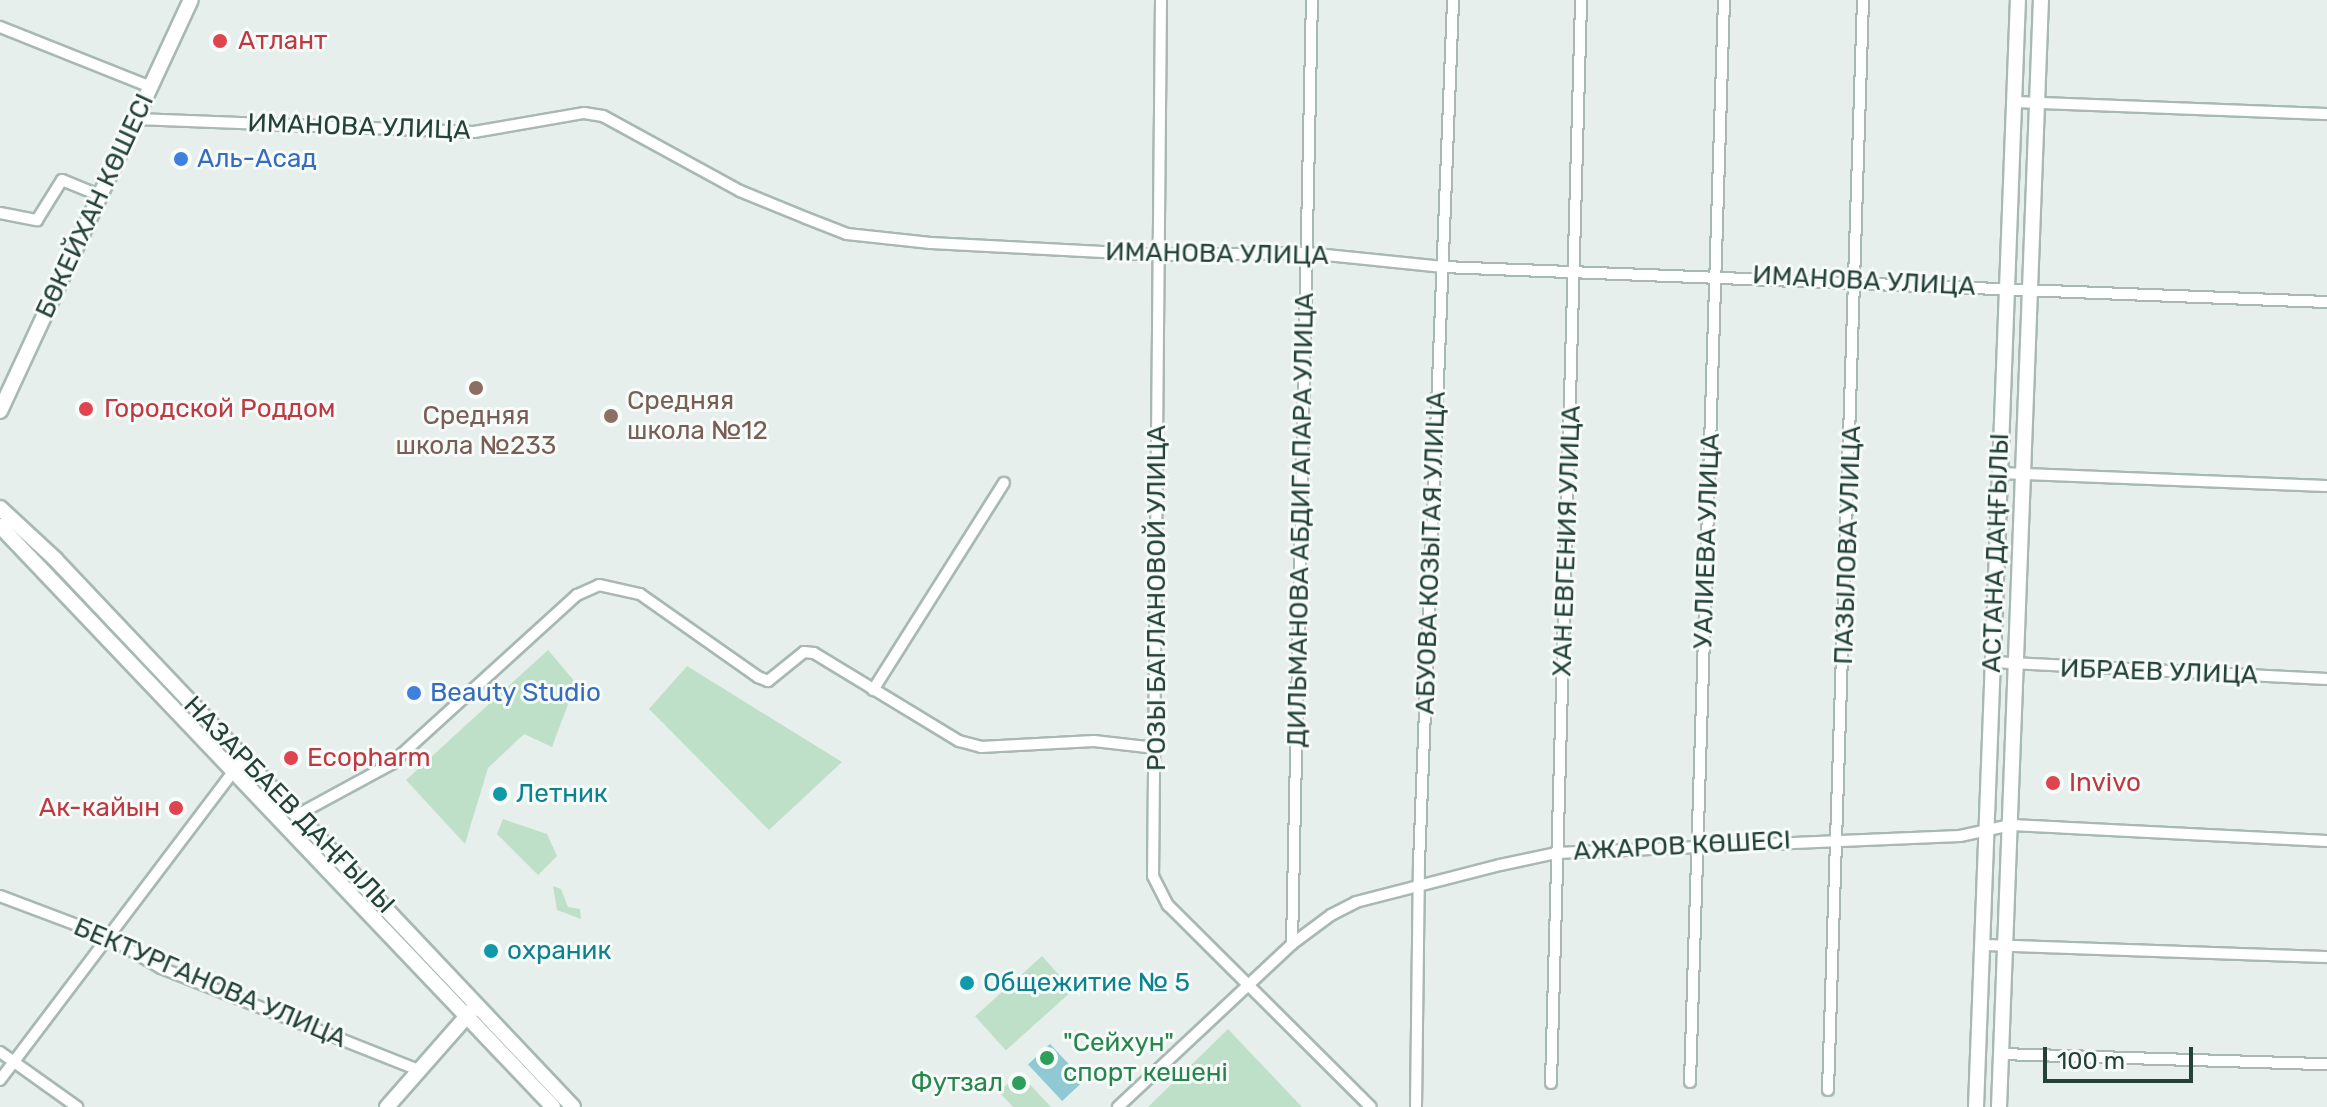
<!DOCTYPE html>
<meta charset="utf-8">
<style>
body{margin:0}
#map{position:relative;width:2327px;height:1107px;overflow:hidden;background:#e6efeb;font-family:Rubik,sans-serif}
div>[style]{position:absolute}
.green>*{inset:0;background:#bfe0c8;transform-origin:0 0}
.water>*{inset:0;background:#8ec9d4;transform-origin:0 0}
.roads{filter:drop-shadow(2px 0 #a8b8b2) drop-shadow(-2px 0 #a8b8b2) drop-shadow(0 2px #a8b8b2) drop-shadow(0 -2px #a8b8b2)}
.street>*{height:10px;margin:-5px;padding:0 5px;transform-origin:5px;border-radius:5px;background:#fff}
.secondary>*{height:14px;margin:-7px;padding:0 7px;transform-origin:7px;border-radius:7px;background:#fff}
.dots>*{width:22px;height:22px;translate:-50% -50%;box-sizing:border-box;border:4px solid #f7fbf9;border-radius:50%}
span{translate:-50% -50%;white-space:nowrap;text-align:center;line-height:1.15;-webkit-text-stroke:6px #f7fbf9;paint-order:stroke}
.health-label{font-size:26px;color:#be3a42}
.left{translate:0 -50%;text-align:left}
.right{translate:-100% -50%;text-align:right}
.street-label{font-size:26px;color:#24423a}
.shop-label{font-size:26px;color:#366cbe}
.education-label{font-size:26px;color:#785e54}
.culture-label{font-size:26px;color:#0d838f}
.leisure-label{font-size:26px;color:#27864d}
.scale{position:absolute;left:2043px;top:1047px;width:150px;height:36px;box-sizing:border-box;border:4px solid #24423a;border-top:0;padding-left:10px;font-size:24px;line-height:28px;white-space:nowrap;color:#24423a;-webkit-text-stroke:6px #f7fbf9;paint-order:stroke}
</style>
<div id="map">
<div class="green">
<i style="clip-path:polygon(548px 650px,576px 683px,552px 747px,524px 734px,488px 768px,465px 844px,406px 780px)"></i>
<i style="clip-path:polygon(687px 666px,842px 762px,769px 830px,649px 709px)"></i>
<i style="clip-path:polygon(503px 819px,547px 834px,557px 856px,538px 875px,497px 834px)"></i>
<i style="clip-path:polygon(553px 886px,561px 889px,568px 907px,580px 909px,581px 919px,557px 910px)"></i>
<i style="left:1042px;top:956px;width:46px;height:90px;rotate:48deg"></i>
<i style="clip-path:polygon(1228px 1029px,1302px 1107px,1148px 1107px)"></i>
<i style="clip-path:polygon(1019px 1073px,1051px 1107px,1013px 1107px,999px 1092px)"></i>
</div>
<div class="water">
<i style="left:1050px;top:1044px;width:50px;height:30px;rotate:47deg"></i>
</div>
<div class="roads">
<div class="street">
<i style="left:1161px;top:0;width:876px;rotate:90.52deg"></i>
<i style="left:1153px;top:876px;width:33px;rotate:63deg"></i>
<i style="left:1168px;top:905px;width:286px;rotate:44.9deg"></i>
<i style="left:0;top:27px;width:162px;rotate:21.7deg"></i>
<i style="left:2014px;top:102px;width:313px;rotate:2.2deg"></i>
<i style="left:136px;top:119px;width:338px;rotate:2.2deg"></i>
<i style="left:474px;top:132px;width:112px;rotate:-9.8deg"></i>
<i style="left:584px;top:113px;width:19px;rotate:9deg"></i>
<i style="left:603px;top:116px;width:156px;rotate:28.7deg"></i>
<i style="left:740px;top:191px;width:71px;rotate:22.2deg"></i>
<i style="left:806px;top:218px;width:44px;rotate:21.3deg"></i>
<i style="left:847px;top:234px;width:84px;rotate:6.1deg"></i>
<i style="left:931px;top:243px;width:229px;rotate:3deg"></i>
<i style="left:1160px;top:255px;width:147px;rotate:-0.8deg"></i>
<i style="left:1307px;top:253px;width:137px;rotate:5.9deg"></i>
<i style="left:1443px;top:267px;width:885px;rotate:2.27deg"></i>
<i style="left:0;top:213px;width:38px;rotate:11deg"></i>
<i style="left:37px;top:220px;width:47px;rotate:-58deg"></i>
<i style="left:62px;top:180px;width:42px;rotate:22.3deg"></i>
<i style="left:1999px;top:473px;width:328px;rotate:2.3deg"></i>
<i style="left:1992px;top:662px;width:335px;rotate:2.9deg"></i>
<i style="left:873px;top:690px;width:245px;rotate:-57.7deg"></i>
<i style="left:299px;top:814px;width:105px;rotate:-28.5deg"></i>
<i style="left:391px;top:764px;width:251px;rotate:-42.3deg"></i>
<i style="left:577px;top:595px;width:24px;rotate:-24deg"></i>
<i style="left:599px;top:585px;width:42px;rotate:12.4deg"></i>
<i style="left:640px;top:594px;width:144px;rotate:35.1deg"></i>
<i style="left:758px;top:677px;width:11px;rotate:22deg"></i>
<i style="left:768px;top:681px;width:46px;rotate:-38.9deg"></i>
<i style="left:804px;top:652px;width:10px;rotate:6deg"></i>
<i style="left:814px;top:653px;width:170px;rotate:31.3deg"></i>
<i style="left:959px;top:741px;width:23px;rotate:15deg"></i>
<i style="left:981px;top:747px;width:113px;rotate:-3deg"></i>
<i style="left:1094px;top:741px;width:62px;rotate:6.4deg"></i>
<i style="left:0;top:896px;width:113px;rotate:20.7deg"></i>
<i style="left:106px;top:936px;width:64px;rotate:30.2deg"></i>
<i style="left:161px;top:968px;width:277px;rotate:21.6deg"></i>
<i style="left:1292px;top:944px;width:944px;rotate:-88.79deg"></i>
<i style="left:1984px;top:945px;width:343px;rotate:2deg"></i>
<i style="left:0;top:1052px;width:95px;rotate:35.5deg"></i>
<i style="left:2001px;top:1054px;width:326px;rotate:1.8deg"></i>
<i style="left:0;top:1080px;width:405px;rotate:-52.9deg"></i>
<i style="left:1690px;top:1082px;width:1083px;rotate:-88.2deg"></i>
<i style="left:1551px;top:1083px;width:1083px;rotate:-88.41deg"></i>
<i style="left:1828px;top:1090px;width:1091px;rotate:-88.16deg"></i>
<i style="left:1118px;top:1107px;width:238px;rotate:-43.1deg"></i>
<i style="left:1292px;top:944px;width:49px;rotate:-36.6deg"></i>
<i style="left:1331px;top:915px;width:28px;rotate:-27deg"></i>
<i style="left:1356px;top:902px;width:149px;rotate:-14.4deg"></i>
<i style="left:1500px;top:865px;width:57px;rotate:-12.1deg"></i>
<i style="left:1556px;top:853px;width:404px;rotate:-2.4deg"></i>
<i style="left:1960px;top:836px;width:52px;rotate:-12.2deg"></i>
<i style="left:2011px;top:825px;width:316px;rotate:2.9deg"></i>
<i style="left:1416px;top:1107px;width:244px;rotate:-89.3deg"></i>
<i style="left:1419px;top:863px;width:864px;rotate:-87.74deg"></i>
</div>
<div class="secondary">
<i style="left:0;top:411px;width:453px;rotate:-65.1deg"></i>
<i style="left:0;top:508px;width:75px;rotate:42.8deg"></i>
<i style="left:55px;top:559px;width:754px;rotate:46.61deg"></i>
<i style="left:0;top:526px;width:802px;rotate:46.41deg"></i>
<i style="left:387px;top:1107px;width:132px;rotate:-48.7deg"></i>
<i style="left:1976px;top:1107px;width:1108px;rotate:-87.83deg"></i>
<i style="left:1999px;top:1107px;width:1108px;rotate:-87.83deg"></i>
</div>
</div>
<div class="dots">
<i style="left:220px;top:41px;background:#e0444e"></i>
<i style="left:181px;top:159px;background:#3f7fe0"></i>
<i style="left:476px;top:388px;background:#8d6e63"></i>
<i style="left:86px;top:409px;background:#e0444e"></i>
<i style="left:611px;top:416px;background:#8d6e63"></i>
<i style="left:414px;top:693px;background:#3f7fe0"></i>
<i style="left:291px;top:758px;background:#e0444e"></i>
<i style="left:2053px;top:783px;background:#e0444e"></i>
<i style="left:500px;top:794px;background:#0f9aa8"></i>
<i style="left:176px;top:808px;background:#e0444e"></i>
<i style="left:491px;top:951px;background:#0f9aa8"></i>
<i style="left:967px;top:983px;background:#0f9aa8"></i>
<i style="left:1047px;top:1058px;background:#2e9e5b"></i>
<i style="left:1019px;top:1083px;background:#2e9e5b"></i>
</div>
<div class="health-label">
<span class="left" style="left:238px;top:41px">Атлант</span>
<span class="left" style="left:104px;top:409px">Городской Роддом</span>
<span class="left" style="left:307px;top:758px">Ecopharm</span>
<span class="left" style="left:2069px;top:783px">Invivo</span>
<span class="right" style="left:160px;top:808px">Ак-кайын</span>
</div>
<div class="street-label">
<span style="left:359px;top:127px;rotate:2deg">ИМАНОВА УЛИЦА</span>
<span style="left:95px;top:206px;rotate:-65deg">БӨКЕЙХАН КӨШЕСІ</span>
<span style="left:1217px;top:254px;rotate:1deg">ИМАНОВА УЛИЦА</span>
<span style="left:1864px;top:281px;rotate:3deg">ИМАНОВА УЛИЦА</span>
<span style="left:1301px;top:520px;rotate:-89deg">ДИЛЬМАНОВА АБДИГАПАРА УЛИЦА</span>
<span style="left:1567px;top:541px;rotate:-88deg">ХАН ЕВГЕНИЯ УЛИЦА</span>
<span style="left:1707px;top:541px;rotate:-88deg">УАЛИЕВА УЛИЦА</span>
<span style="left:1848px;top:545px;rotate:-88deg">ПАЗЫЛОВА УЛИЦА</span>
<span style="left:1431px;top:553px;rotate:-88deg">АБУОВА КОЗЫТАЯ УЛИЦА</span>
<span style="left:1996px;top:553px;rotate:-88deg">АСТАНА ДАҢҒЫЛЫ</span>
<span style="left:1157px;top:598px;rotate:-90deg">РОЗЫ БАГЛАНОВОЙ УЛИЦА</span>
<span style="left:2159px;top:672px;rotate:2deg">ИБРАЕВ УЛИЦА</span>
<span style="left:289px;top:805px;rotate:46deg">НАЗАРБАЕВ ДАҢҒЫЛЫ</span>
<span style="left:1682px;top:846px;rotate:-3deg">АЖАРОВ КӨШЕСІ</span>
<span style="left:210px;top:983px;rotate:23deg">БЕКТУРГАНОВА УЛИЦА</span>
</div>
<div class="shop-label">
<span class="left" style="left:197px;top:159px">Аль-Асад</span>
<span class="left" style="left:430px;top:693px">Beauty Studio</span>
</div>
<div class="education-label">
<span class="left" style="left:627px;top:416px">Средняя<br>школа №12</span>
<span style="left:476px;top:431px">Средняя<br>школа №233</span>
</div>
<div class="culture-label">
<span class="left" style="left:516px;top:794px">Летник</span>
<span class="left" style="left:507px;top:951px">охраник</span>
<span class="left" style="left:983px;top:983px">Общежитие № 5</span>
</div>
<div class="leisure-label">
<span class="left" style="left:1063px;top:1058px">"Сейхун"<br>спорт кешені</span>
<span class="right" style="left:1003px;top:1083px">Футзал</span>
</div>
<div class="scale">100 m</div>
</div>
